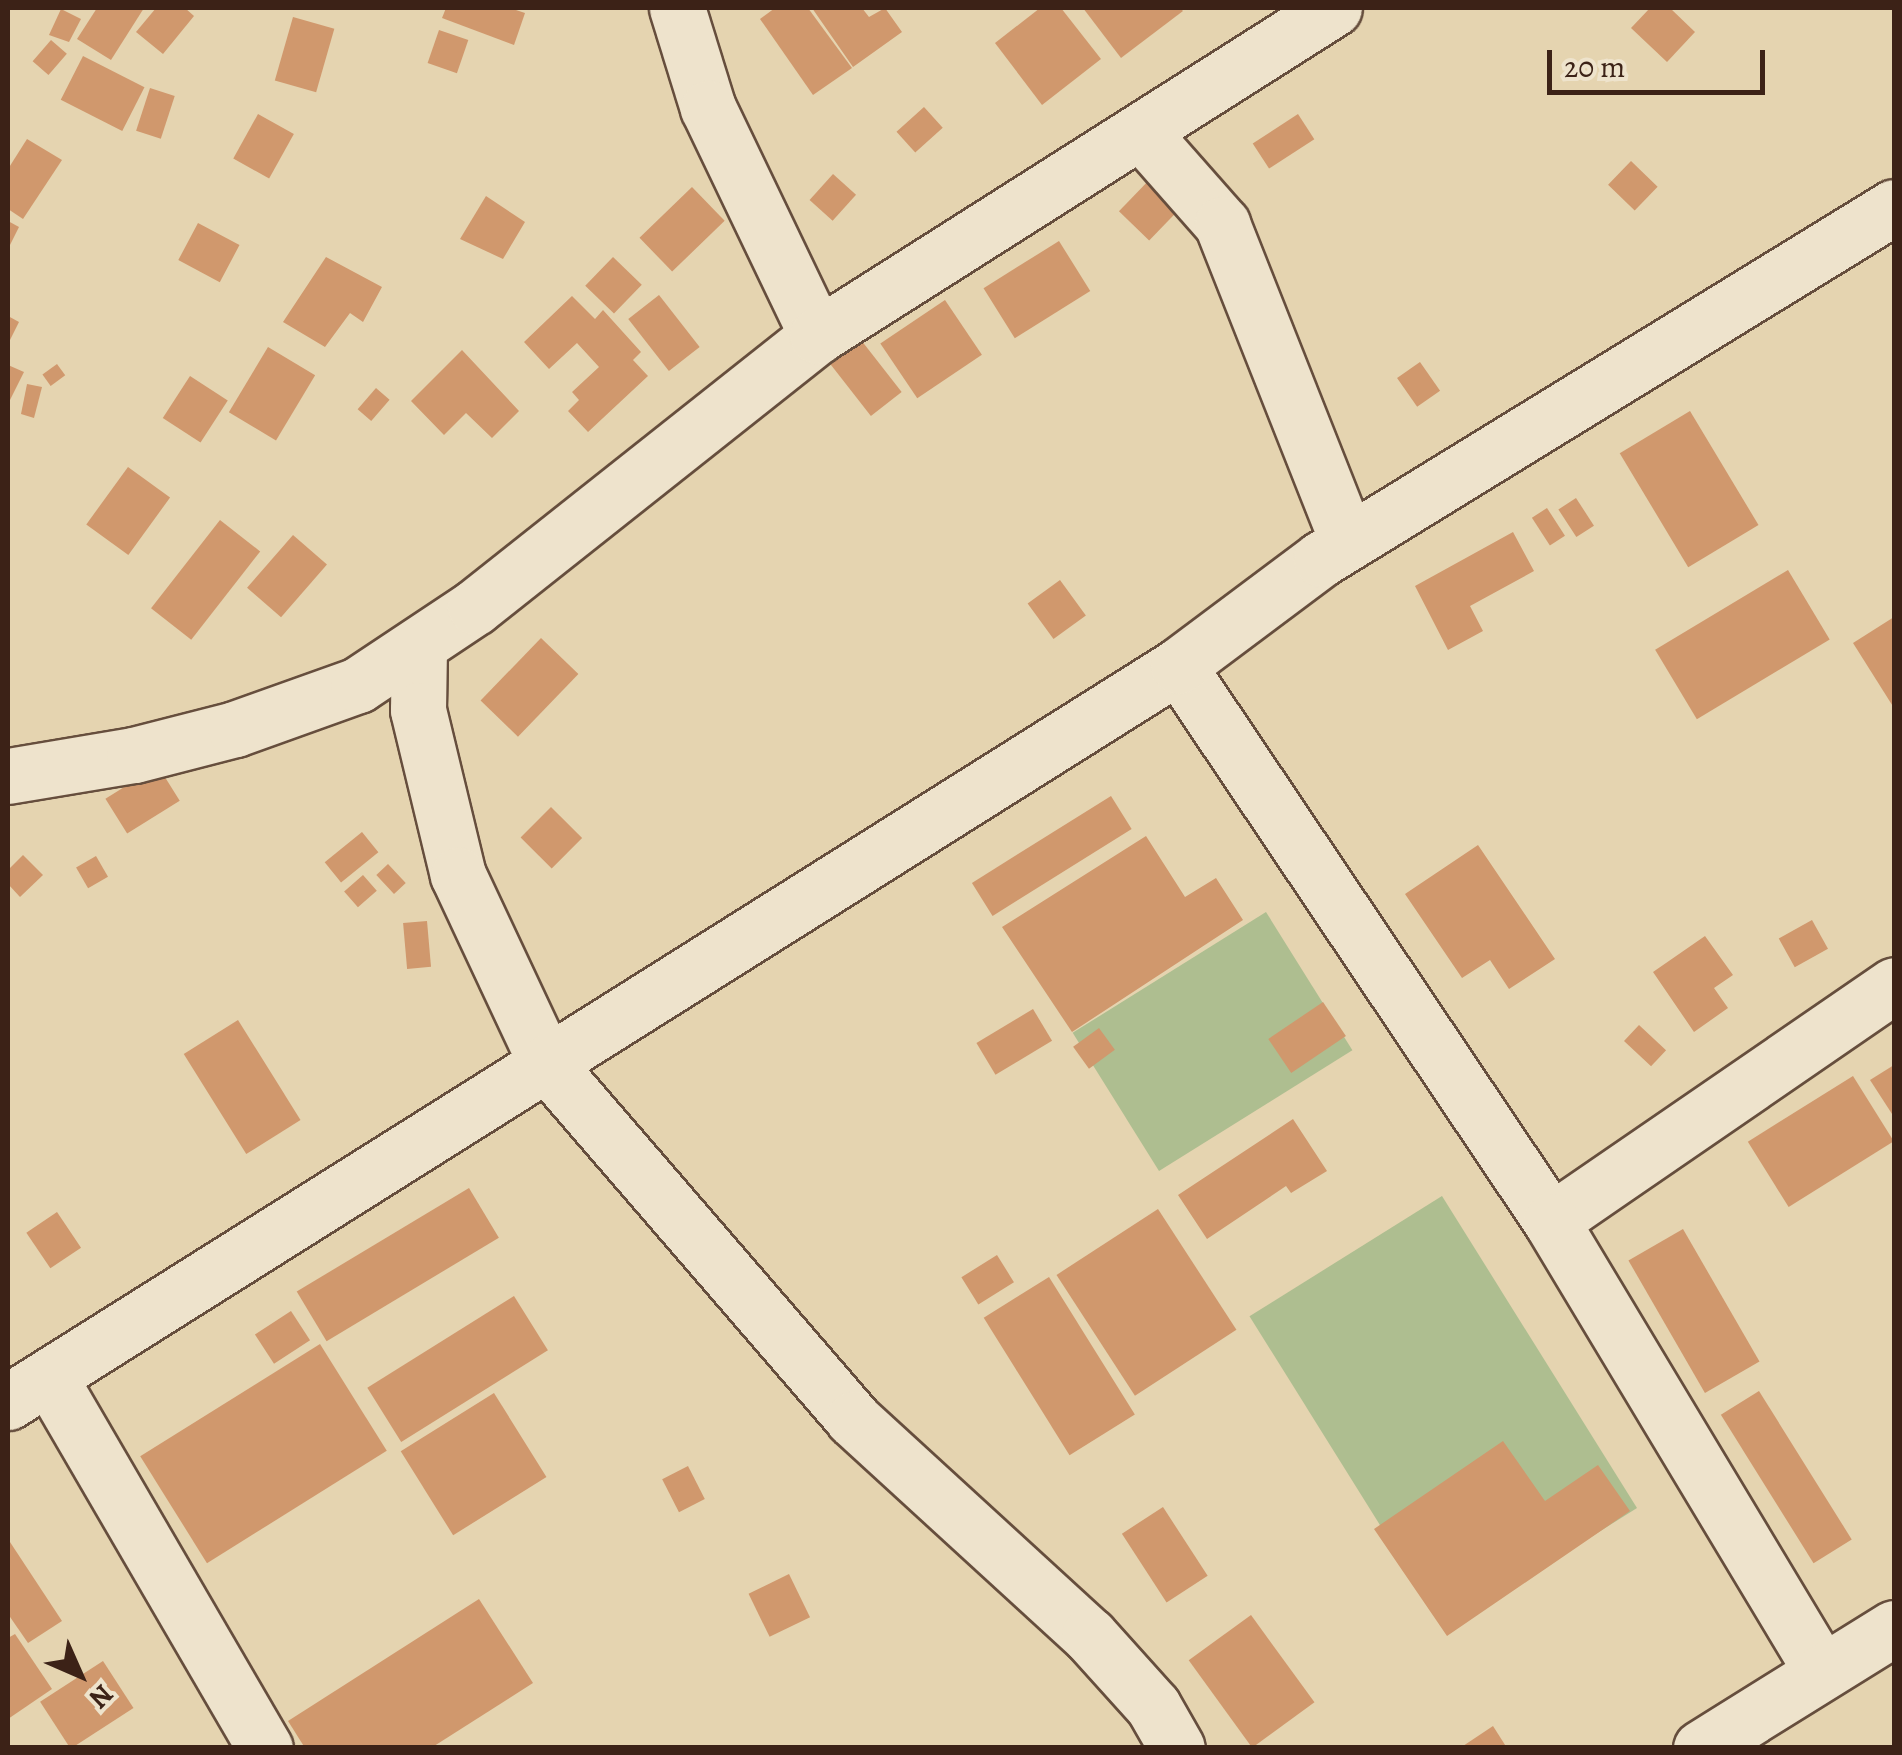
<!DOCTYPE html>
<style>
body{margin:0}
#map{position:relative;width:1902px;height:1755px;overflow:hidden;background:#e5d4b0;font-family:Alegreya,serif}
div>[style]{position:absolute}
.green>*{inset:0;background:#aebe90;transform-origin:0 0}
.building>*{inset:0;background:#d0986d;transform-origin:0 0}
.roads{filter:drop-shadow(2px 0 #664e3d) drop-shadow(-2px 0 #664e3d) drop-shadow(0 2px #664e3d) drop-shadow(0 -2px #664e3d)}
.minor>*{height:55px;margin:-27.5px;padding:0 27.5px;transform-origin:27.5px;border-radius:27.5px;background:#eee3cc}
span{translate:-50% -50%;white-space:nowrap;text-align:center;line-height:1.15;-webkit-text-stroke:9px #eee3cc;paint-order:stroke}
.frame{position:absolute;inset:0;border:10px solid #3c2217;pointer-events:none}
.north{position:absolute;left:30px;top:1625px;width:100px;height:100px;-webkit-text-stroke:8px #eee3cc;paint-order:stroke;rotate:135deg;font-size:28px;font-weight:700;line-height:40px;text-align:center;color:#3c2217}
.north::after{content:'';display:block;margin:auto;width:35px;height:45px;background:#3c2217;clip-path:polygon(50% 0,100% 100%,50% 72%,0 100%)}
.scale{position:absolute;left:1547px;top:50px;width:218px;height:45px;box-sizing:border-box;border:5px solid #3c2217;border-top:0;padding-left:12px;font-size:30px;line-height:35px;white-space:nowrap;color:#3c2217;-webkit-text-stroke:8px #eee3cc;paint-order:stroke}
</style>
<div id="map">
<div class="green">
<i style="left:1266px;top:912px;width:163px;height:228px;rotate:58deg"></i>
<i style="left:1442px;top:1196px;width:368px;height:227px;rotate:58deg"></i>
</div>
<div class="building">
<i style="clip-path:polygon(97px 8px,144px 8px,111px 60px,77px 39px)"></i>
<i style="clip-path:polygon(156px 8px,185px 8px,194px 16px,163px 54px,136px 32px)"></i>
<i style="clip-path:polygon(446px 8px,510px 8px,525px 13px,514px 45px,442px 18px)"></i>
<i style="clip-path:polygon(775px 8px,808px 8px,852px 68px,813px 95px,760px 19px)"></i>
<i style="clip-path:polygon(812px 8px,862px 8px,869px 17px,885px 8px,902px 32px,853px 67px)"></i>
<i style="clip-path:polygon(1040px 8px,1061px 8px,1101px 59px,1042px 105px,995px 43px)"></i>
<i style="clip-path:polygon(1083px 8px,1180px 8px,1183px 11px,1121px 58px)"></i>
<i style="clip-path:polygon(1650px 8px,1670px 8px,1695px 32px,1667px 62px,1631px 28px)"></i>
<i style="clip-path:polygon(61px 9px,81px 19px,69px 42px,49px 35px)"></i>
<i style="left:293px;top:17px;width:43px;height:66px;rotate:16deg"></i>
<i style="left:439px;top:30px;width:31px;height:35px;rotate:19deg"></i>
<i style="left:51px;top:40px;width:21px;height:28px;rotate:41deg"></i>
<i style="left:83px;top:56px;width:69px;height:49px;rotate:27deg"></i>
<i style="left:150px;top:88px;width:26px;height:45px;rotate:18deg"></i>
<i style="left:924px;top:107px;width:28px;height:37px;rotate:48deg"></i>
<i style="left:258px;top:114px;width:41px;height:51px;rotate:29deg"></i>
<i style="left:1298px;top:114px;width:30px;height:54px;rotate:57deg"></i>
<i style="clip-path:polygon(27px 139px,62px 160px,23px 219px,8px 209px,8px 169px)"></i>
<i style="left:1631px;top:161px;width:37px;height:33px;rotate:44deg"></i>
<i style="left:833px;top:174px;width:31px;height:35px;rotate:42deg"></i>
<i style="left:1153px;top:176px;width:42px;height:49px;rotate:44deg"></i>
<i style="left:692px;top:187px;width:47px;height:73px;rotate:46deg"></i>
<i style="clip-path:polygon(486px 196px,525px 222px,503px 259px,460px 239px)"></i>
<i style="clip-path:polygon(8px 221px,19px 227px,8px 249px)"></i>
<i style="left:198px;top:223px;width:47px;height:42px;rotate:28deg"></i>
<i style="left:1059px;top:241px;width:59px;height:89px;rotate:58deg"></i>
<i style="clip-path:polygon(326px 257px,382px 287px,363px 322px,350px 313px,325px 347px,283px 322px)"></i>
<i style="left:613px;top:257px;width:40px;height:40px;rotate:44deg"></i>
<i style="left:659px;top:295px;width:66px;height:39px;rotate:52deg"></i>
<i style="clip-path:polygon(572px 296px,595px 319px,603px 310px,641px 352px,633px 360px,648px 376px,588px 432px,568px 411px,579px 400px,572px 392px,599px 367px,577px 343px,549px 369px,524px 342px)"></i>
<i style="left:945px;top:300px;width:66px;height:78px;rotate:56deg"></i>
<i style="clip-path:polygon(8px 316px,19px 322px,8px 344px)"></i>
<i style="left:861px;top:340px;width:66px;height:39px;rotate:52deg"></i>
<i style="left:268px;top:347px;width:55px;height:76px;rotate:31deg"></i>
<i style="clip-path:polygon(462px 350px,519px 411px,492px 438px,466px 413px,444px 435px,411px 401px)"></i>
<i style="left:1420px;top:362px;width:35px;height:28px;rotate:55deg"></i>
<i style="left:57px;top:364px;width:14px;height:18px;rotate:54deg"></i>
<i style="clip-path:polygon(8px 365px,24px 372px,8px 404px)"></i>
<i style="left:190px;top:376px;width:45px;height:50px;rotate:33deg"></i>
<i style="clip-path:polygon(27px 384px,42px 387px,34px 418px,21px 414px)"></i>
<i style="left:376px;top:388px;width:18px;height:28px;rotate:41deg"></i>
<i style="left:1690px;top:411px;width:133px;height:82px;rotate:59deg"></i>
<i style="left:128px;top:467px;width:52px;height:71px;rotate:36deg"></i>
<i style="left:1576px;top:498px;width:33px;height:21px;rotate:57deg"></i>
<i style="left:1547px;top:508px;width:33px;height:18px;rotate:57deg"></i>
<i style="left:220px;top:520px;width:51px;height:112px;rotate:38deg"></i>
<i style="clip-path:polygon(1513px 532px,1534px 571px,1470px 606px,1483px 631px,1448px 650px,1415px 586px)"></i>
<i style="left:293px;top:535px;width:45px;height:70px;rotate:41deg"></i>
<i style="left:1788px;top:570px;width:81px;height:155px;rotate:59deg"></i>
<i style="left:1060px;top:580px;width:44px;height:40px;rotate:54deg"></i>
<i style="clip-path:polygon(1894px 617px,1894px 708px,1853px 643px)"></i>
<i style="left:541px;top:638px;width:52px;height:87px;rotate:44deg"></i>
<i style="left:158px;top:766px;width:41px;height:62px;rotate:58deg"></i>
<i style="left:1111px;top:796px;width:39px;height:164px;rotate:58deg"></i>
<i style="left:551px;top:807px;width:44px;height:43px;rotate:45deg"></i>
<i style="left:362px;top:832px;width:26px;height:48px;rotate:51deg"></i>
<i style="clip-path:polygon(1146px 836px,1185px 897px,1216px 878px,1243px 920px,1072px 1032px,1002px 927px)"></i>
<i style="clip-path:polygon(1478px 845px,1555px 959px,1509px 989px,1490px 960px,1462px 978px,1405px 894px)"></i>
<i style="clip-path:polygon(23px 855px,43px 875px,20px 897px,8px 884px,8px 870px)"></i>
<i style="left:96px;top:856px;width:24px;height:23px;rotate:60deg"></i>
<i style="left:388px;top:864px;width:26px;height:16px;rotate:47deg"></i>
<i style="left:363px;top:875px;width:21px;height:25px;rotate:49deg"></i>
<i style="left:1812px;top:920px;width:33px;height:38px;rotate:61deg"></i>
<i style="left:427px;top:921px;width:46px;height:24px;rotate:85deg"></i>
<i style="clip-path:polygon(1705px 936px,1733px 975px,1714px 988px,1728px 1008px,1694px 1032px,1653px 972px)"></i>
<i style="left:1323px;top:1002px;width:41px;height:66px;rotate:56deg"></i>
<i style="left:1033px;top:1009px;width:37px;height:66px;rotate:59deg"></i>
<i style="left:238px;top:1020px;width:118px;height:64px;rotate:58deg"></i>
<i style="left:1639px;top:1025px;width:37px;height:22px;rotate:43deg"></i>
<i style="left:1099px;top:1028px;width:27px;height:32px;rotate:54deg"></i>
<i style="clip-path:polygon(1894px 1065px,1894px 1117px,1870px 1080px)"></i>
<i style="left:1853px;top:1076px;width:77px;height:124px;rotate:58deg"></i>
<i style="clip-path:polygon(1293px 1119px,1327px 1171px,1291px 1193px,1286px 1186px,1207px 1239px,1178px 1195px)"></i>
<i style="left:469px;top:1188px;width:58px;height:201px;rotate:59deg"></i>
<i style="left:1158px;top:1209px;width:144px;height:121px;rotate:57deg"></i>
<i style="left:57px;top:1212px;width:43px;height:37px;rotate:56deg"></i>
<i style="left:1683px;top:1229px;width:153px;height:63px;rotate:60deg"></i>
<i style="left:997px;top:1255px;width:32px;height:42px;rotate:58deg"></i>
<i style="left:1049px;top:1277px;width:162px;height:77px;rotate:58deg"></i>
<i style="left:514px;top:1296px;width:64px;height:173px;rotate:58deg"></i>
<i style="left:291px;top:1311px;width:35px;height:43px;rotate:57deg"></i>
<i style="left:320px;top:1344px;width:126px;height:212px;rotate:58deg"></i>
<i style="left:1759px;top:1391px;width:175px;height:45px;rotate:58deg"></i>
<i style="left:494px;top:1393px;width:99px;height:110px;rotate:58deg"></i>
<i style="clip-path:polygon(1503px 1441px,1545px 1501px,1598px 1465px,1630px 1511px,1447px 1636px,1374px 1529px)"></i>
<i style="left:688px;top:1466px;width:37px;height:29px;rotate:63deg"></i>
<i style="left:1163px;top:1507px;width:82px;height:49px;rotate:57deg"></i>
<i style="clip-path:polygon(8px 1539px,62px 1621px,28px 1643px,8px 1614px)"></i>
<i style="left:789px;top:1574px;width:48px;height:45px;rotate:64deg"></i>
<i style="clip-path:polygon(479px 1599px,533px 1683px,431px 1748px,305px 1748px,288px 1721px)"></i>
<i style="left:1251px;top:1615px;width:108px;height:77px;rotate:54deg"></i>
<i style="clip-path:polygon(15px 1634px,52px 1689px,8px 1719px,8px 1638px)"></i>
<i style="left:103px;top:1661px;width:56px;height:75px;rotate:57deg"></i>
<i style="clip-path:polygon(1493px 1726px,1507px 1748px,1460px 1748px)"></i>
</div>
<div class="roads">
<div class="minor">
<i style="left:677px;top:8px;width:105px;rotate:72.8deg"></i>
<i style="left:708px;top:108px;width:253px;rotate:64.4deg"></i>
<i style="left:1141px;top:132px;width:123px;rotate:48.6deg"></i>
<i style="left:1222px;top:224px;width:342px;rotate:68.4deg"></i>
<i style="left:419px;top:647px;width:63px;rotate:90.9deg"></i>
<i style="left:418px;top:710px;width:170px;rotate:76.4deg"></i>
<i style="left:458px;top:875px;width:208px;rotate:64.9deg"></i>
<i style="left:546px;top:1063px;width:470px;rotate:49.2deg"></i>
<i style="left:853px;top:1419px;width:320px;rotate:42.5deg"></i>
<i style="left:1089px;top:1635px;width:96px;rotate:48deg"></i>
<i style="left:1153px;top:1706px;width:48px;rotate:60.3deg"></i>
<i style="left:1178px;top:666px;width:669px;rotate:56.1deg"></i>
<i style="left:1551px;top:1221px;width:416px;rotate:-34.5deg"></i>
<i style="left:8px;top:776px;width:128px;rotate:-9.5deg"></i>
<i style="left:134px;top:755px;width:104px;rotate:-14.4deg"></i>
<i style="left:235px;top:729px;width:131px;rotate:-19.7deg"></i>
<i style="left:358px;top:685px;width:141px;rotate:-33.7deg"></i>
<i style="left:475px;top:607px;width:436px;rotate:-38.4deg"></i>
<i style="left:817px;top:336px;width:612px;rotate:-32.39deg"></i>
<i style="left:1551px;top:1221px;width:526px;rotate:59deg"></i>
<i style="left:49px;top:1377px;width:429px;rotate:59.8deg"></i>
<i style="left:8px;top:1402px;width:1382px;rotate:-32.17deg"></i>
<i style="left:1178px;top:666px;width:179px;rotate:-36.8deg"></i>
<i style="left:1321px;top:559px;width:672px;rotate:-31.56deg"></i>
<i style="left:1701px;top:1748px;width:227px;rotate:-31.9deg"></i>
</div>
</div>
<div class="frame"></div>
<div class="north">N</div>
<div class="scale">20 m</div>
</div>
